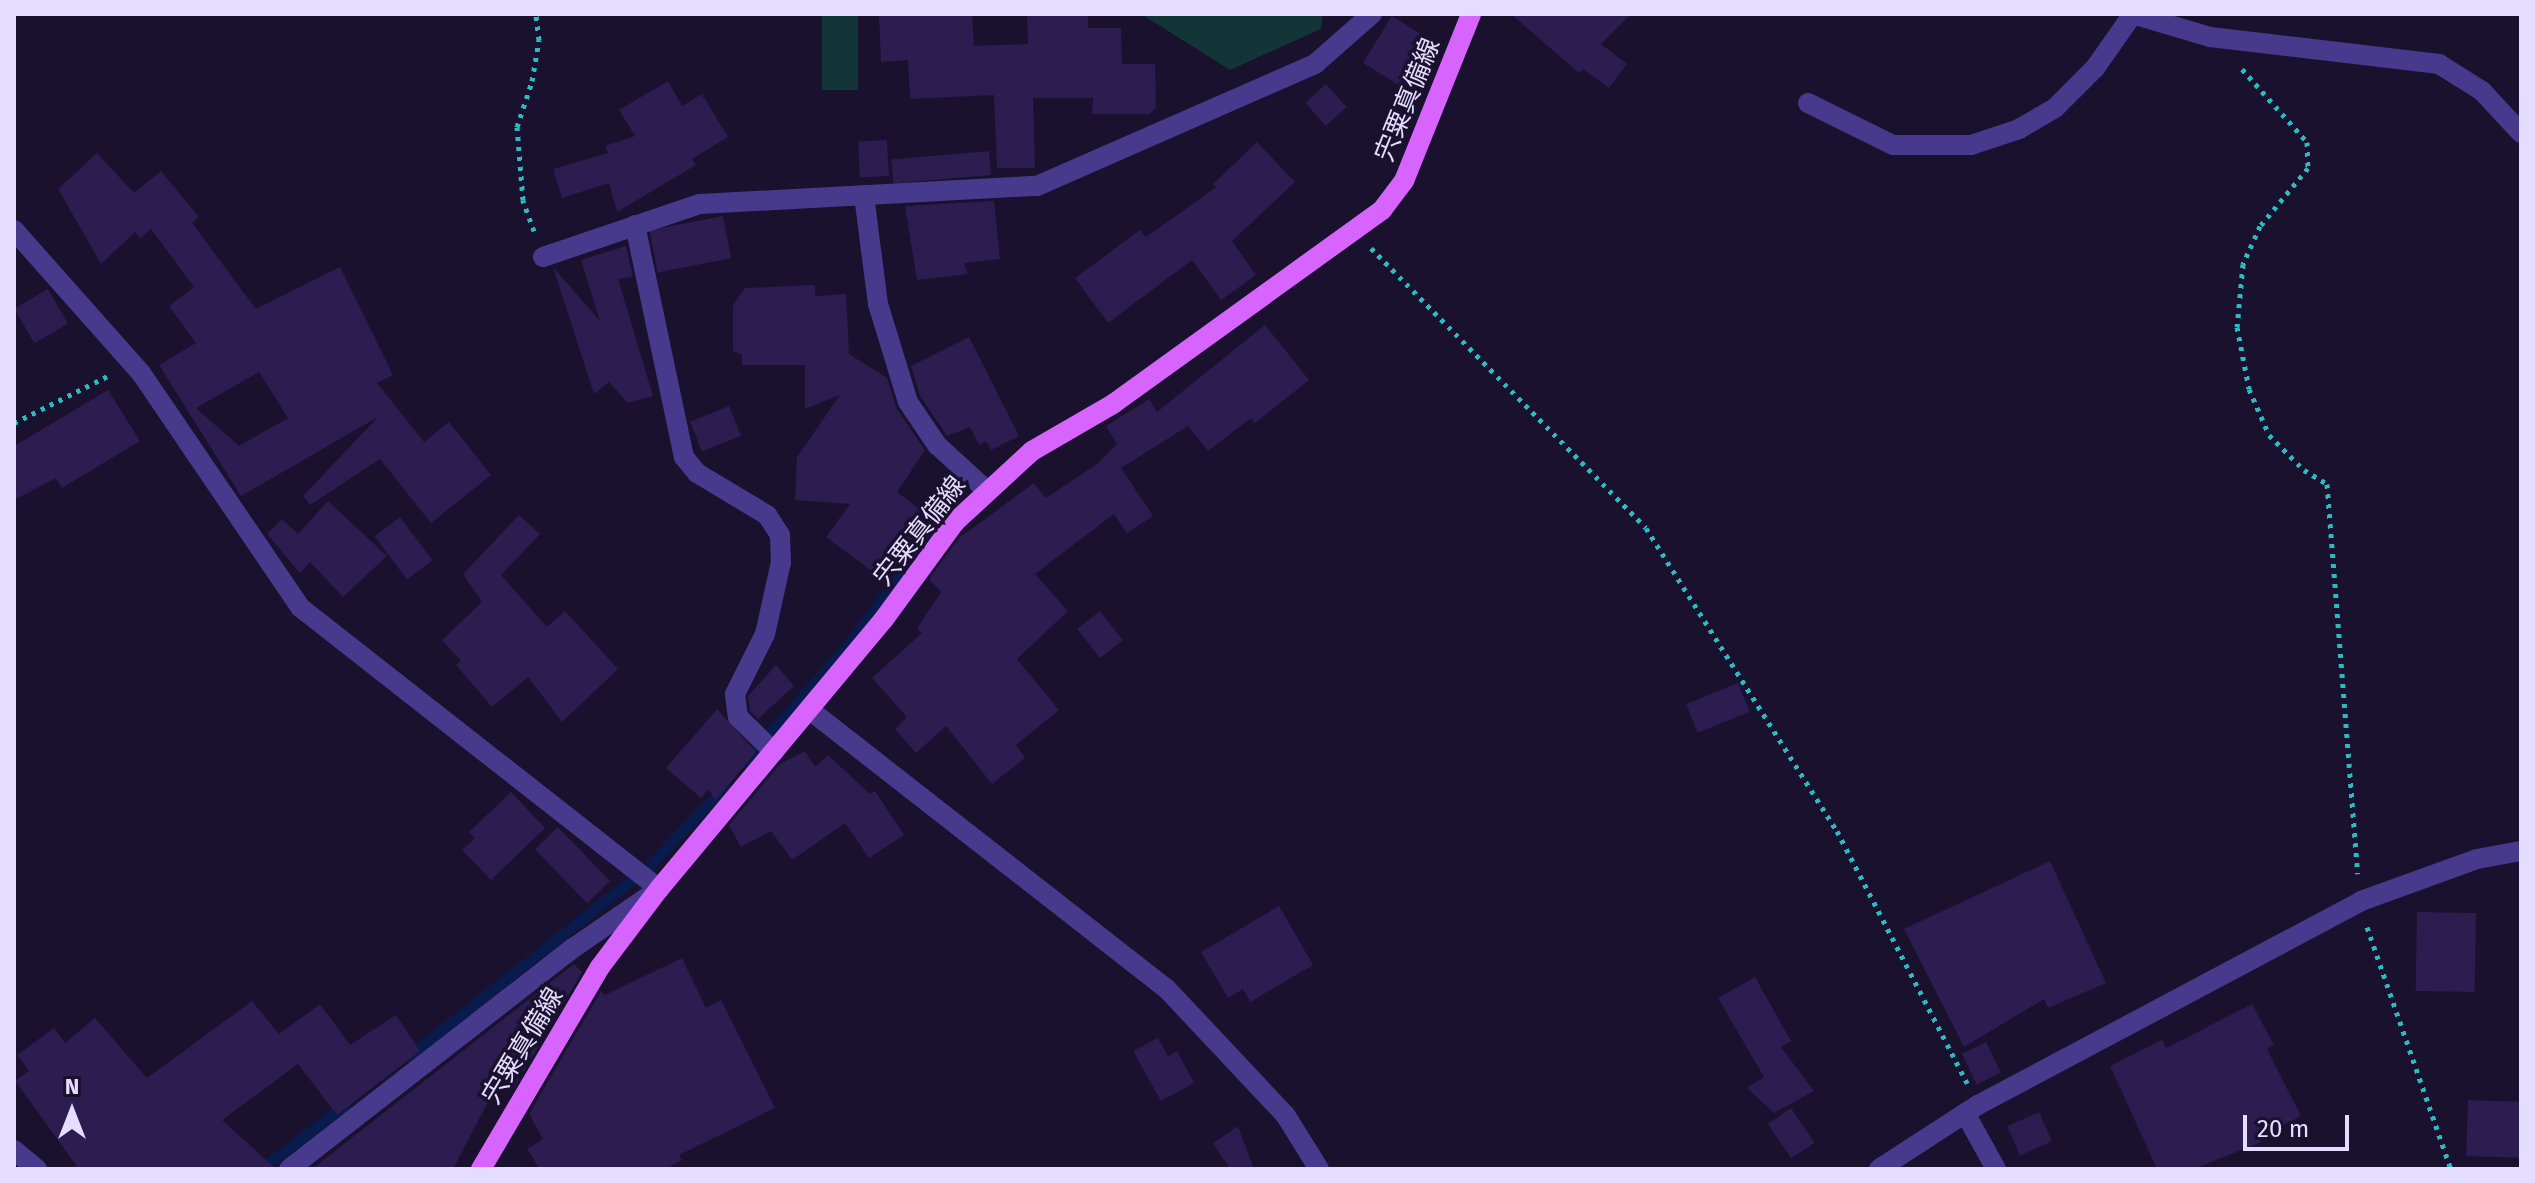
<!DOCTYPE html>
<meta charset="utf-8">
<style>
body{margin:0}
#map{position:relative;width:2535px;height:1183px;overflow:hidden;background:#19112d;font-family:"Fira Sans","Noto Sans JP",sans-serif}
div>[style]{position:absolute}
.green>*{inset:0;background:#133537;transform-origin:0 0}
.stream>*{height:11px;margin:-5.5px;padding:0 5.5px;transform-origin:5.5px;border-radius:5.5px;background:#091a4d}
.building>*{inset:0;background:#2c1c4f;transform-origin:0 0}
.path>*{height:5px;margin-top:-2.5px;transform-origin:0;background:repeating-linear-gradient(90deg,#2dbbc3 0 4px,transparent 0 10px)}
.minor>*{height:20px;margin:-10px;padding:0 10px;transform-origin:10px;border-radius:10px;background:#473a8d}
.major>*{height:20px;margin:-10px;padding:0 10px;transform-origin:10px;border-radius:10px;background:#d764ff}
span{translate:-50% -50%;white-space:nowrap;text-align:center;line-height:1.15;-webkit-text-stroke:7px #19112d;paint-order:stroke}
.street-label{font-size:26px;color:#e5ddff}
.frame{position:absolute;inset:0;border:16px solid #e5ddff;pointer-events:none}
.north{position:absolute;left:32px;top:1071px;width:80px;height:80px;-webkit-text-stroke:6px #19112d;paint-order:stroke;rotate:0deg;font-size:22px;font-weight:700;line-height:32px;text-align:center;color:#e5ddff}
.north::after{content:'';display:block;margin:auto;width:28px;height:36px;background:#e5ddff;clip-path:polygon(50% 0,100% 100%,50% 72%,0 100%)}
.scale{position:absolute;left:2243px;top:1115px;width:106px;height:36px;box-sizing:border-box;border:4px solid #e5ddff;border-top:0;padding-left:10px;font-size:24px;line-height:28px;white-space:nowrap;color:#e5ddff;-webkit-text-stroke:6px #19112d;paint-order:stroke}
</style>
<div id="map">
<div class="green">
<i style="left:822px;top:14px;width:36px;height:76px"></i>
<i style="clip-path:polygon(1141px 14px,1323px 14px,1321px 29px,1230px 70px)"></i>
</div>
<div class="stream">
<i style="left:929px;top:535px;width:24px;rotate:-54deg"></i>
<i style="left:745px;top:761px;width:157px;rotate:-48.4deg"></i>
<i style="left:849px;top:644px;width:118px;rotate:-53.6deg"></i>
<i style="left:409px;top:1056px;width:309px;rotate:-38.4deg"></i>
<i style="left:651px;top:864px;width:106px;rotate:-46.5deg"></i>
<i style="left:261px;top:1169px;width:106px;rotate:-37.3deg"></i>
</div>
<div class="building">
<i style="clip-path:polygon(879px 14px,972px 14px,974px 46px,1028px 44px,1027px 14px,1088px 14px,1088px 28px,1121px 28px,1122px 64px,1155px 64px,1156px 107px,1150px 114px,1092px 114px,1093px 98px,1033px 98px,1035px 168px,997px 168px,994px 95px,910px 99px,908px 60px,881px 62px)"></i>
<i style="clip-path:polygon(1511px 14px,1631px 14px,1601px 44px,1627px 64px,1609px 88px,1583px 69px,1579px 73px)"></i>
<i style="left:1392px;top:16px;width:47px;height:55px;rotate:32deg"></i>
<i style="clip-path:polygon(668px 81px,682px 106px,702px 94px,728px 137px,692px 159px,696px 165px,617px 212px,609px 183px,562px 198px,553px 169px,608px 153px,605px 146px,635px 136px,619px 110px)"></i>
<i style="left:1326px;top:84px;width:31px;height:28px;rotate:48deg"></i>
<i style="left:887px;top:140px;width:36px;height:29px;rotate:87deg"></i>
<i style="clip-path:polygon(1257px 142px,1295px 182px,1232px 241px,1256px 275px,1221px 300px,1192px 260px,1108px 323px,1075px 278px,1140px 230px,1146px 237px,1216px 187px,1213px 184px)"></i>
<i style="left:989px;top:151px;width:24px;height:98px;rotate:85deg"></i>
<i style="clip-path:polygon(evenodd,97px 153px,134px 193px,161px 171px,199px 217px,192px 223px,256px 309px,340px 267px,393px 375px,377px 383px,424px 442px,449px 422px,491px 475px,431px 523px,380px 459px,310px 505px,303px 496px,378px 417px,241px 496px,159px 365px,196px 343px,169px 306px,194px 287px,151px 229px,141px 238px,135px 232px,101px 264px,58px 189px,97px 153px,259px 372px,288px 418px,239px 446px,196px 408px,259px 372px)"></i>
<i style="clip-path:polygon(994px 201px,1000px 259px,964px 263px,968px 274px,917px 280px,905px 206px)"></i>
<i style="left:723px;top:216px;width:43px;height:75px;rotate:79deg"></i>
<i style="clip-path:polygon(626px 246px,633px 277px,618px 279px,653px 396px,628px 403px,609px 382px,594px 394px,553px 267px,600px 321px,581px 260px)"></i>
<i style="clip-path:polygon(815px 285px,815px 296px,846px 294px,849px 354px,887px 378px,897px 409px,925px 450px,897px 492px,938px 523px,911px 560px,905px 553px,884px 580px,826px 537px,850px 504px,795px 500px,797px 457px,840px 395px,805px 409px,805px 365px,742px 365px,742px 355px,733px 351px,733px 305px,745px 288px)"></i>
<i style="left:48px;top:289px;width:40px;height:39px;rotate:60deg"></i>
<i style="clip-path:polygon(1265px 325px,1309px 380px,1255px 423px,1251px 418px,1208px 451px,1188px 426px,1121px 468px,1153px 516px,1127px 533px,1114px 514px,1035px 574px,1068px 611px,1017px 659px,1059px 710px,1016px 745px,1025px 758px,992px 784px,946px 726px,916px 753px,895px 729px,907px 717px,872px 678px,922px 633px,917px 628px,941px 592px,929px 579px,959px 538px,1034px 483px,1046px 498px,1097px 464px,1117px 444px,1106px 426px,1149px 399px,1157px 412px)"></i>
<i style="clip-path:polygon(969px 337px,1019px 436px,991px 450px,986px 441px,979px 445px,970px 427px,947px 436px,920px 396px,911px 366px)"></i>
<i style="clip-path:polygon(108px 390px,140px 441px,62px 488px,56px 478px,14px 500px,14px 446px)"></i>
<i style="left:729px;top:406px;width:32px;height:42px;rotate:68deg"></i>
<i style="clip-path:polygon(328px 501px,387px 556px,343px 597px,310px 562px,300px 573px,267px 534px,282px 519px,298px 534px)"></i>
<i style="clip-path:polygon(519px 515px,540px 534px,501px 575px,547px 627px,565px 611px,618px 669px,562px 722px,528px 677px,492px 707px,456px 665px,461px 661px,442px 640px,482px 602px,463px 574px)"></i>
<i style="left:400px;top:517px;width:54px;height:32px;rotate:53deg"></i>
<i style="left:1100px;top:611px;width:37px;height:29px;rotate:52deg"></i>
<i style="clip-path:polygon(776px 665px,794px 686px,758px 719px,750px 711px,748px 696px)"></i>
<i style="left:1738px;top:683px;width:31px;height:56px;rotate:68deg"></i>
<i style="clip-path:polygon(717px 709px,756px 752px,715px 801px,709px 789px,701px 798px,666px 768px)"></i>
<i style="clip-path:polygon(805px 751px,815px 767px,828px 755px,870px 794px,875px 791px,904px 835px,869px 858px,845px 823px,792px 860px,771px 831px,741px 847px,729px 825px,780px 764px)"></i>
<i style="clip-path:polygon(511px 792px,545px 828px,491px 880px,462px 850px,475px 838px,469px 832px)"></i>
<i style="left:558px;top:827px;width:75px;height:32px;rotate:46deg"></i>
<i style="clip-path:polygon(2050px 861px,2106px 983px,2048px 1008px,2044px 999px,1964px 1047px,1904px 929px)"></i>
<i style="clip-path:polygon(1279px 906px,1313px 965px,1250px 1002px,1243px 989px,1228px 998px,1201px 952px)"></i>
<i style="left:2417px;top:912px;width:59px;height:79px;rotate:1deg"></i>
<i style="clip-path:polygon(682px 958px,706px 1008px,721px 1000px,775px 1108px,679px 1155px,682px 1160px,666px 1169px,540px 1169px,527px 1149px,543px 1139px,529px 1114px,601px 991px,605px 995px)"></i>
<i style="clip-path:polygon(574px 964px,582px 972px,514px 1088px,504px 1071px,453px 1169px,312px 1169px)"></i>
<i style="clip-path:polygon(1755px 977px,1791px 1041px,1781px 1047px,1814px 1091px,1774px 1113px,1747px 1088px,1764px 1077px,1718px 998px)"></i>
<i style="clip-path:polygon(252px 1001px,279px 1034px,320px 1004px,350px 1045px,396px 1015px,420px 1051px,337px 1115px,298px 1064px,222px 1120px,276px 1169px,79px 1169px,15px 1081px,29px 1071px,17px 1055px,54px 1028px,65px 1043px,95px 1018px,147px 1078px)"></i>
<i style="clip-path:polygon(2252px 1004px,2274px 1045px,2267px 1049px,2301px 1116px,2259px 1138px,2261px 1142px,2194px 1169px,2157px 1169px,2110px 1066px,2162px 1040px,2166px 1048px)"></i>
<i style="clip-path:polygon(1158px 1038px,1168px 1056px,1177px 1051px,1194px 1083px,1161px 1101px,1133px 1051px)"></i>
<i style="left:1986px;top:1042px;width:34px;height:27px;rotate:64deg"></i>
<i style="left:2468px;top:1100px;width:53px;height:56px;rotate:2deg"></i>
<i style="left:1791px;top:1108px;width:42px;height:28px;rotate:56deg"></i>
<i style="left:2039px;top:1112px;width:32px;height:35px;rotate:66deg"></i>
<i style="clip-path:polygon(1238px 1126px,1254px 1169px,1230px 1169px,1213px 1143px)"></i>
</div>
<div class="path">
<i style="left:2242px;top:69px;width:98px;rotate:48.3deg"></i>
<i style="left:2307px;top:142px;width:26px;rotate:88deg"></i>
<i style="left:2308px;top:168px;width:75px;rotate:129.6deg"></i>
<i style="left:2260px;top:226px;width:42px;rotate:114.1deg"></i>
<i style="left:2243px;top:264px;width:63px;rotate:95.4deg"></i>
<i style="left:2237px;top:327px;width:63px;rotate:79deg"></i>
<i style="left:2249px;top:389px;width:50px;rotate:66.5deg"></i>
<i style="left:2269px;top:435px;width:49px;rotate:45deg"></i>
<i style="left:2304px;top:470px;width:27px;rotate:31deg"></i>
<i style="left:2327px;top:484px;width:391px;rotate:85.5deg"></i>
<i style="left:534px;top:231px;width:33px;rotate:-110deg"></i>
<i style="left:523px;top:200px;width:73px;rotate:-94.7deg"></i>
<i style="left:517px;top:127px;width:48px;rotate:-71.9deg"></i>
<i style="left:532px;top:81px;width:42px;rotate:-80.3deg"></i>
<i style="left:539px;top:40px;width:26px;rotate:-97deg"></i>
<i style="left:1371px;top:248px;width:392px;rotate:45.5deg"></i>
<i style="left:1646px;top:528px;width:358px;rotate:57.8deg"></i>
<i style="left:1837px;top:831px;width:284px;rotate:62.7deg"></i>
<i style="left:14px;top:423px;width:107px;rotate:-26.6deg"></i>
<i style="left:2367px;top:927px;width:256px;rotate:70.9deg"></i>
</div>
<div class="minor">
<i style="left:2132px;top:14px;width:81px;rotate:16.4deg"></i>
<i style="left:2210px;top:37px;width:231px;rotate:6.7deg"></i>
<i style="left:2439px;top:64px;width:51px;rotate:32.1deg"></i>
<i style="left:2482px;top:91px;width:57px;rotate:47.1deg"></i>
<i style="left:1808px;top:103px;width:95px;rotate:26.3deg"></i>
<i style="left:1893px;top:145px;width:78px"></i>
<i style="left:1971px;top:145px;width:51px;rotate:-18.4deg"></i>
<i style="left:2019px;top:129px;width:42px;rotate:-30.3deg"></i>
<i style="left:2055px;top:108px;width:57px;rotate:-45deg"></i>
<i style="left:2095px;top:68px;width:66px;rotate:-54.9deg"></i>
<i style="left:864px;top:195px;width:110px;rotate:82.7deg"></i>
<i style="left:878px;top:304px;width:102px;rotate:73deg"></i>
<i style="left:908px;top:402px;width:52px;rotate:56deg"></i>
<i style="left:937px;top:445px;width:65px;rotate:42.5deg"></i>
<i style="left:635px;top:225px;width:237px;rotate:78.1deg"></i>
<i style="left:684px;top:457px;width:21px;rotate:51deg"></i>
<i style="left:697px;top:473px;width:82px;rotate:31deg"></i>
<i style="left:767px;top:515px;width:24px;rotate:57deg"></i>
<i style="left:780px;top:535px;width:27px;rotate:88deg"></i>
<i style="left:781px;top:562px;width:74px;rotate:102.5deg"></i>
<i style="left:765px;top:634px;width:67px;rotate:116.6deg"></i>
<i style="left:735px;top:694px;width:23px;rotate:83deg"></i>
<i style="left:738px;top:717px;width:50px;rotate:44.2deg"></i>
<i style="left:14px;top:230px;width:191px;rotate:48.4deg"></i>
<i style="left:141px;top:373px;width:284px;rotate:55.8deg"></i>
<i style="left:301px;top:608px;width:455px;rotate:38.1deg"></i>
<i style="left:659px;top:889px;width:104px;rotate:145.5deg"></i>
<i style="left:573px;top:948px;width:360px;rotate:142.1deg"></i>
<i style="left:543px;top:257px;width:166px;rotate:-18.7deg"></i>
<i style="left:700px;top:204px;width:337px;rotate:-3.1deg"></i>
<i style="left:1037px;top:186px;width:304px;rotate:-23.7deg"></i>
<i style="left:1315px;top:64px;width:76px;rotate:-41.3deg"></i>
<i style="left:811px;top:711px;width:450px;rotate:38deg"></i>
<i style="left:1166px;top:988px;width:175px;rotate:46.8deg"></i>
<i style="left:1286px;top:1116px;width:62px;rotate:58.1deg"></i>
<i style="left:1965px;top:1113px;width:64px;rotate:61deg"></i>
<i style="left:14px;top:1150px;width:30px;rotate:40deg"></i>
<i style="left:1879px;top:1169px;width:118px;rotate:-32.9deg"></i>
<i style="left:1978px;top:1105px;width:434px;rotate:-28deg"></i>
<i style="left:2361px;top:901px;width:123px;rotate:-19.9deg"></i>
<i style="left:2477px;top:859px;width:45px;rotate:-10.3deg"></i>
</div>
<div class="major">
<i style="left:481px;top:1169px;width:234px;rotate:-59.5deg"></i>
<i style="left:600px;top:967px;width:98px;rotate:-52.9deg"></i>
<i style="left:659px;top:889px;width:351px;rotate:-50.2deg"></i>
<i style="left:884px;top:619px;width:120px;rotate:-53.8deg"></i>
<i style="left:955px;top:522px;width:105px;rotate:-42.7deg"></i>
<i style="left:1032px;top:451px;width:94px;rotate:-30.1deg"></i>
<i style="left:1113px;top:404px;width:332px;rotate:-35.8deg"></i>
<i style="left:1382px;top:210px;width:36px;rotate:-53deg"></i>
<i style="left:1404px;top:181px;width:180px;rotate:-68.1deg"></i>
</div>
<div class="street-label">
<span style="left:1408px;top:100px;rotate:-68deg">宍粟真備線</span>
<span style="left:920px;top:531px;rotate:-52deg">宍粟真備線</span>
<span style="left:523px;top:1046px;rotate:-59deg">宍粟真備線</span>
</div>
<div class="frame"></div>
<div class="north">N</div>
<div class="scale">20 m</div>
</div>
